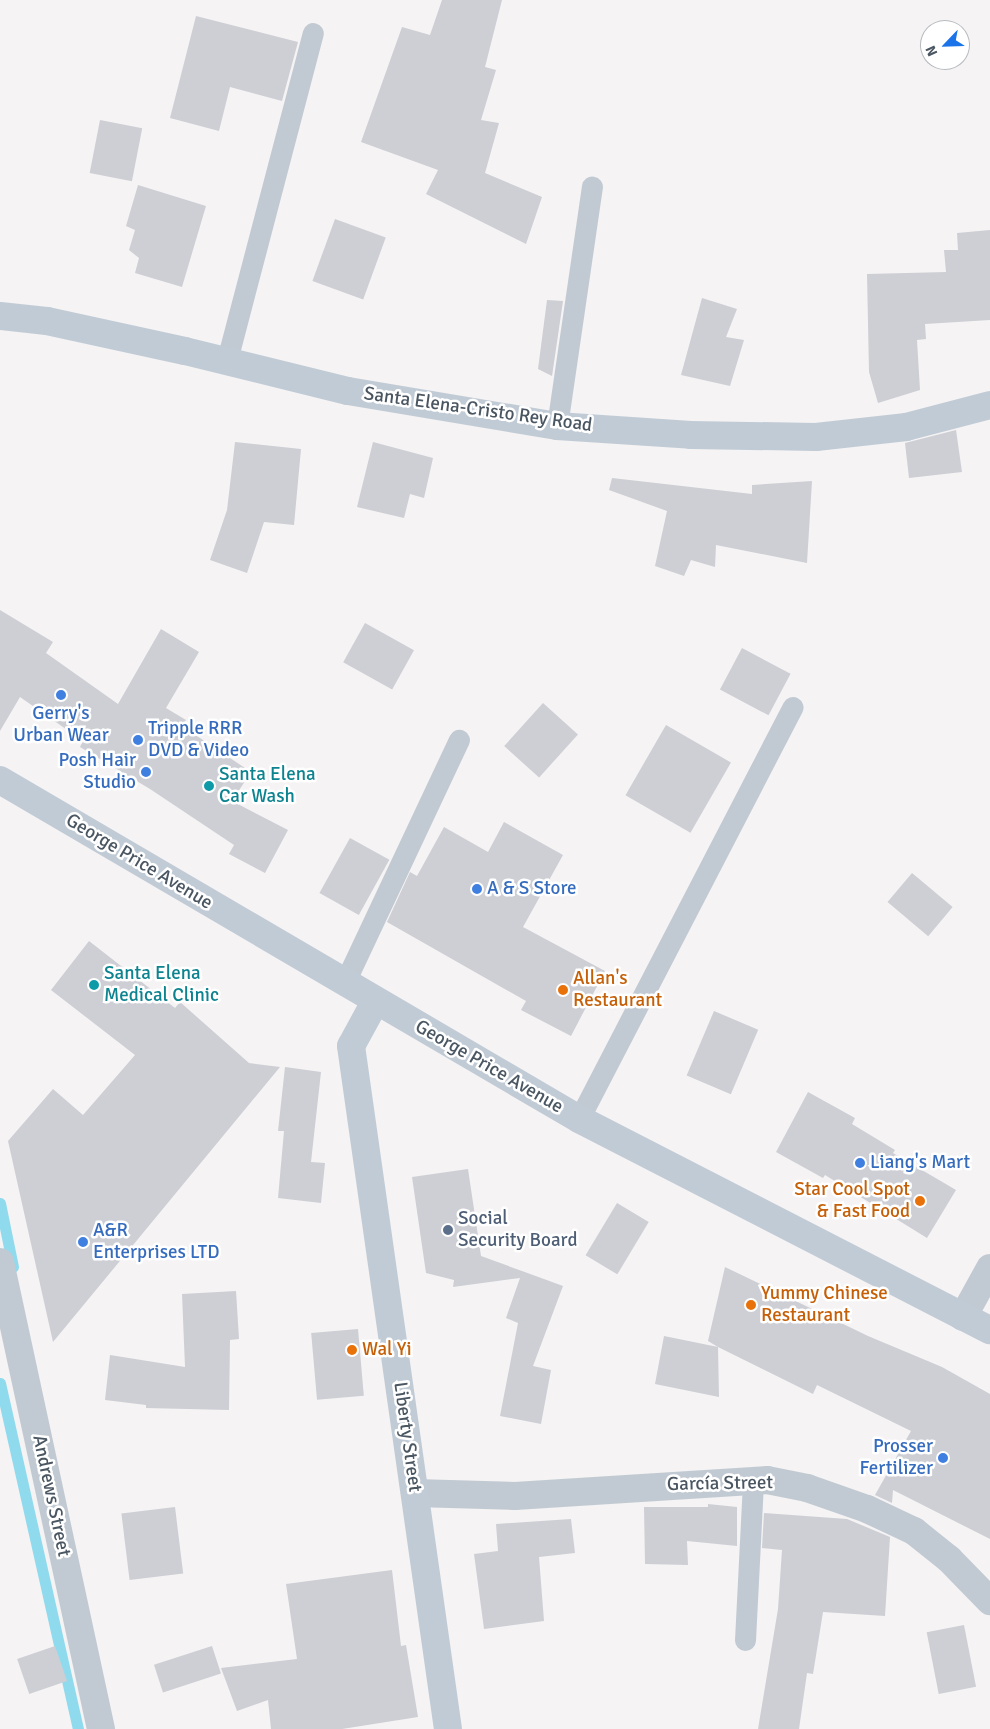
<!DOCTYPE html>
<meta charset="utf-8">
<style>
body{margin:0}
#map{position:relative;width:990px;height:1729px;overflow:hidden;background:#f5f3f3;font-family:Signika,sans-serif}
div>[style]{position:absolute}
.stream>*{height:11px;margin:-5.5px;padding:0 5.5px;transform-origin:5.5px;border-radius:5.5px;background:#90daee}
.building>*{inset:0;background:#cdcfd5;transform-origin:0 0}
.lane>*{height:21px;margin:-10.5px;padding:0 10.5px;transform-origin:10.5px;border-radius:10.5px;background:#c1cad2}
.street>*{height:28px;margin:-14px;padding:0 14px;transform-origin:14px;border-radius:14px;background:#c1cad2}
.secondary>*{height:28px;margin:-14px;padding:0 14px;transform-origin:14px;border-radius:14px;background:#c1cbd6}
.dots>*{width:14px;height:14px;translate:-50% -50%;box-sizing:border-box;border:2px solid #fff;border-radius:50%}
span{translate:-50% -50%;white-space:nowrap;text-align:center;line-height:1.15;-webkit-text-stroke:5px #fff;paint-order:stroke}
.street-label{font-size:19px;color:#4a5661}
.shop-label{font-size:19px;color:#366cbe}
.left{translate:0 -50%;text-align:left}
.right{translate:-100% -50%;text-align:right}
.culture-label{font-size:19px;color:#0d838f}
.food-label{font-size:19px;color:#c56008}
.service-label{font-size:19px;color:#4e5e75}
.north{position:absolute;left:920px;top:20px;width:50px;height:50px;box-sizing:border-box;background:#fff;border:1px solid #b7bbc0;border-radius:50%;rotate:246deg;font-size:14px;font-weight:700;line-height:20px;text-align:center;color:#4a5661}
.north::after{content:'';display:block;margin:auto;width:18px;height:22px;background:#1a73e8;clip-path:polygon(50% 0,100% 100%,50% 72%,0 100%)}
</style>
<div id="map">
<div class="stream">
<i style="left:0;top:1203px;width:65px;rotate:78.5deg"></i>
<i style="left:0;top:1383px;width:355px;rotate:77.3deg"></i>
</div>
<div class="building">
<i style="clip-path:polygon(442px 0,502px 0,485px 67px,496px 70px,481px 120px,499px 123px,485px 173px,542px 197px,526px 244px,426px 194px,438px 170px,361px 142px,402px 27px,430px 35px)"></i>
<i style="clip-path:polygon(196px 16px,298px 42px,282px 101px,230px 87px,219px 131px,170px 118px)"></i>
<i style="left:100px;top:120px;width:43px;height:54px;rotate:11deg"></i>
<i style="clip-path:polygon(138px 185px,206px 206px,182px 287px,135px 273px,139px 258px,129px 250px,135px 230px,126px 226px)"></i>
<i style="left:335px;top:219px;width:54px;height:66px;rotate:20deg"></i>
<i style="clip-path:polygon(990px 230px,990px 320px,925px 324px,926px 339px,917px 340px,920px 390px,878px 403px,869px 372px,867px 274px,946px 272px,944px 250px,958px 250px,957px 233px)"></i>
<i style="clip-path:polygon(702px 298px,737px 309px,726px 337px,744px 340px,730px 386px,681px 375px)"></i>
<i style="clip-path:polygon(547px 300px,563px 301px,552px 376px,538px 369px)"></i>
<i style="clip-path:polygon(956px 430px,962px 472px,909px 478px,905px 443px)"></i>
<i style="clip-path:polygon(235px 442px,301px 449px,294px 525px,264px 522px,247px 573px,210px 560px,227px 510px)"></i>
<i style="clip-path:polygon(373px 442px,433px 458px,424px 498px,410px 494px,404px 518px,357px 507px)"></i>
<i style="clip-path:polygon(612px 478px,752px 494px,752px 485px,812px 481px,807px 563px,716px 545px,715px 567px,691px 560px,684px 576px,655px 566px,667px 511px,609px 490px)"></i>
<i style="clip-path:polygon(0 610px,53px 642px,46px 653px,118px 704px,161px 629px,199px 652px,166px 708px,186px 720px,182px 726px,251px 772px,232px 801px,288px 830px,265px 873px,229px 854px,234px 845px,150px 789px,80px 747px,83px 741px,20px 697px,0 731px)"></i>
<i style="left:365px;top:623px;width:56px;height:45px;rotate:29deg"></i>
<i style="left:742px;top:648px;width:55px;height:47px;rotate:28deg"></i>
<i style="left:543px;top:703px;width:47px;height:58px;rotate:42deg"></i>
<i style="left:666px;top:725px;width:75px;height:81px;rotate:30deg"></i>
<i style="clip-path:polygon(504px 822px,563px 855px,523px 927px,605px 971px,571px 1036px,521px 1010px,526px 1001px,387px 922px,410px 872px,417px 876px,444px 827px,488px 852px)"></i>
<i style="left:350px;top:838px;width:45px;height:63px;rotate:29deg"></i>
<i style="left:912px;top:873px;width:53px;height:38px;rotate:40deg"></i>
<i style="clip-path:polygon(89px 941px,175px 1008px,180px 1002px,249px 1063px,280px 1067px,53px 1342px,8px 1141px,53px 1089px,83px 1115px,135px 1055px,51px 990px)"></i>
<i style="left:714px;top:1011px;width:48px;height:70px;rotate:23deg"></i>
<i style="clip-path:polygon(285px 1067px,321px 1072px,311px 1162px,325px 1163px,321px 1203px,278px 1198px,284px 1131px,278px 1131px)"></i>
<i style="clip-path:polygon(808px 1092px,855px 1118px,852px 1124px,895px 1150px,893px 1153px,956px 1190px,927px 1238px,825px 1175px,823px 1178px,776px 1152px)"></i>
<i style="clip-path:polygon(468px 1169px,481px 1256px,563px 1286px,533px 1366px,551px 1370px,541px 1424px,500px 1416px,518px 1323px,506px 1318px,520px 1278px,453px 1287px,454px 1280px,426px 1273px,412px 1177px)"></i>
<i style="left:617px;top:1203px;width:37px;height:61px;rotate:31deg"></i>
<i style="clip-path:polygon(725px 1267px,868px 1336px,942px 1367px,990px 1394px,990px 1539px,893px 1490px,892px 1503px,875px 1495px,911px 1431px,817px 1385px,813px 1394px,718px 1347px,719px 1397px,655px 1384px,664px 1336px,718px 1347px,708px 1341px)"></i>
<i style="clip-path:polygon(236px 1291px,239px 1339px,230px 1340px,229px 1410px,146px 1408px,146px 1405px,105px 1400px,110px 1355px,185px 1367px,182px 1294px)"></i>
<i style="left:358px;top:1329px;width:67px;height:47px;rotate:85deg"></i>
<i style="clip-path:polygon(708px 1504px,737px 1507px,737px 1546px,687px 1541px,688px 1565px,645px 1564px,644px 1507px,708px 1507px)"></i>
<i style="left:175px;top:1507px;width:67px;height:54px;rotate:83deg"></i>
<i style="clip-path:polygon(764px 1513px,847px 1519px,890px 1537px,885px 1616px,823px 1612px,813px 1674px,807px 1673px,799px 1729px,758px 1729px,778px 1609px,782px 1550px,762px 1548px)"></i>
<i style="clip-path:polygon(571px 1519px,575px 1553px,539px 1557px,544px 1621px,484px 1629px,474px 1554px,498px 1551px,496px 1524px)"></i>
<i style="clip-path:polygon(392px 1570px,401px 1646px,406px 1645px,418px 1717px,342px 1729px,271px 1729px,268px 1700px,237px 1711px,221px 1668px,297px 1659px,286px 1584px)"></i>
<i style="left:964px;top:1625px;width:63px;height:38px;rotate:79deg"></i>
<i style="left:55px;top:1646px;width:37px;height:40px;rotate:71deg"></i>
<i style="left:212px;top:1646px;width:29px;height:61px;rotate:72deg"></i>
</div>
<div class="lane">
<i style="left:227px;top:360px;width:338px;rotate:-75.3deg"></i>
<i style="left:557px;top:426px;width:242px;rotate:-81.7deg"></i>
<i style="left:344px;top:984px;width:270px;rotate:-64.8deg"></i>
<i style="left:579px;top:1119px;width:464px;rotate:-62.6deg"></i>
<i style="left:745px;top:1640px;width:159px;rotate:-87.1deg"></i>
</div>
<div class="street">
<i style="left:0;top:1262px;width:478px;rotate:77.8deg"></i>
<i style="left:963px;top:1317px;width:56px;rotate:-61.1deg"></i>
<i style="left:415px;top:1493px;width:100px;rotate:1.7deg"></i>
<i style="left:515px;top:1496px;width:253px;rotate:-3.6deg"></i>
<i style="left:767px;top:1480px;width:41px;rotate:11.3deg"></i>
<i style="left:807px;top:1488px;width:64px;rotate:19.3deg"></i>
<i style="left:867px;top:1509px;width:52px;rotate:25.1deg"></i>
<i style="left:914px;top:1531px;width:45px;rotate:38.7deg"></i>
<i style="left:949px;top:1559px;width:59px;rotate:45.7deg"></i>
</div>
<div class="secondary">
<i style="left:0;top:316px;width:47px;rotate:6.1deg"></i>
<i style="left:47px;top:321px;width:141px;rotate:12.3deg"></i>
<i style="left:185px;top:351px;width:168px;rotate:13.8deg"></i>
<i style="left:348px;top:391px;width:212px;rotate:9.5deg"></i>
<i style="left:557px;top:426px;width:134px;rotate:3.8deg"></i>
<i style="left:691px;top:435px;width:125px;rotate:0.9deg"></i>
<i style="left:816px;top:437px;width:91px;rotate:-6.3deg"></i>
<i style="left:906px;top:427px;width:87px;rotate:-14.7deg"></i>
<i style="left:0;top:780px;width:671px;rotate:30.35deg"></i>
<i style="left:579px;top:1119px;width:462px;rotate:27.2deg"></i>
<i style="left:375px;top:1002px;width:50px;rotate:118.6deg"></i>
<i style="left:351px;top:1046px;width:690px;rotate:81.92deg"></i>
</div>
<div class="dots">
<i style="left:61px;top:695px;background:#3f7fe0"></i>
<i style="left:138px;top:740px;background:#3f7fe0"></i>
<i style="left:146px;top:772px;background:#3f7fe0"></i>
<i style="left:209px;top:786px;background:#0f9aa8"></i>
<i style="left:477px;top:889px;background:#3f7fe0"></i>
<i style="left:94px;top:985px;background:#0f9aa8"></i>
<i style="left:563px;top:990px;background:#e8710a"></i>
<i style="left:860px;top:1163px;background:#3f7fe0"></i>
<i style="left:920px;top:1201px;background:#e8710a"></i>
<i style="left:448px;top:1230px;background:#5c6f8a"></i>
<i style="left:83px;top:1242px;background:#3f7fe0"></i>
<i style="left:751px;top:1305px;background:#e8710a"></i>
<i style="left:352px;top:1350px;background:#e8710a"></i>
<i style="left:943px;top:1458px;background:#3f7fe0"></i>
</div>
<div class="street-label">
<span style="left:478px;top:410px;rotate:8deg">Santa Elena-Cristo Rey Road</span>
<span style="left:139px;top:862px;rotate:31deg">George Price Avenue</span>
<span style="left:489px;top:1067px;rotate:30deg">George Price Avenue</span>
<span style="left:407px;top:1437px;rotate:82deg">Liberty Street</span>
<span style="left:720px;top:1484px;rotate:-1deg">García Street</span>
<span style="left:51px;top:1496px;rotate:78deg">Andrews Street</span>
</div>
<div class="shop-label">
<span style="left:61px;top:725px">Gerry's<br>Urban Wear</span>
<span class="left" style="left:148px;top:740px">Tripple RRR<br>DVD &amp; Video</span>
<span class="right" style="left:136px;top:772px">Posh Hair<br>Studio</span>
<span class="left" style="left:487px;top:889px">A &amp; S Store</span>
<span class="left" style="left:870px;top:1163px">Liang's Mart</span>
<span class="left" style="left:93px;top:1242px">A&amp;R<br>Enterprises LTD</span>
<span class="right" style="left:933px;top:1458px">Prosser<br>Fertilizer</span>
</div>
<div class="culture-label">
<span class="left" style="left:219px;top:786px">Santa Elena<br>Car Wash</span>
<span class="left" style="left:104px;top:985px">Santa Elena<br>Medical Clinic</span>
</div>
<div class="food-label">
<span class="left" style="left:573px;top:990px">Allan's<br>Restaurant</span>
<span class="right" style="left:910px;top:1201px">Star Cool Spot<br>&amp; Fast Food</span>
<span class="left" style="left:761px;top:1305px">Yummy Chinese<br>Restaurant</span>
<span class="left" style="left:362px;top:1350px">Wal Yi</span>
</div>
<div class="service-label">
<span class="left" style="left:458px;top:1230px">Social<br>Security Board</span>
</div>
<div class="north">N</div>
</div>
